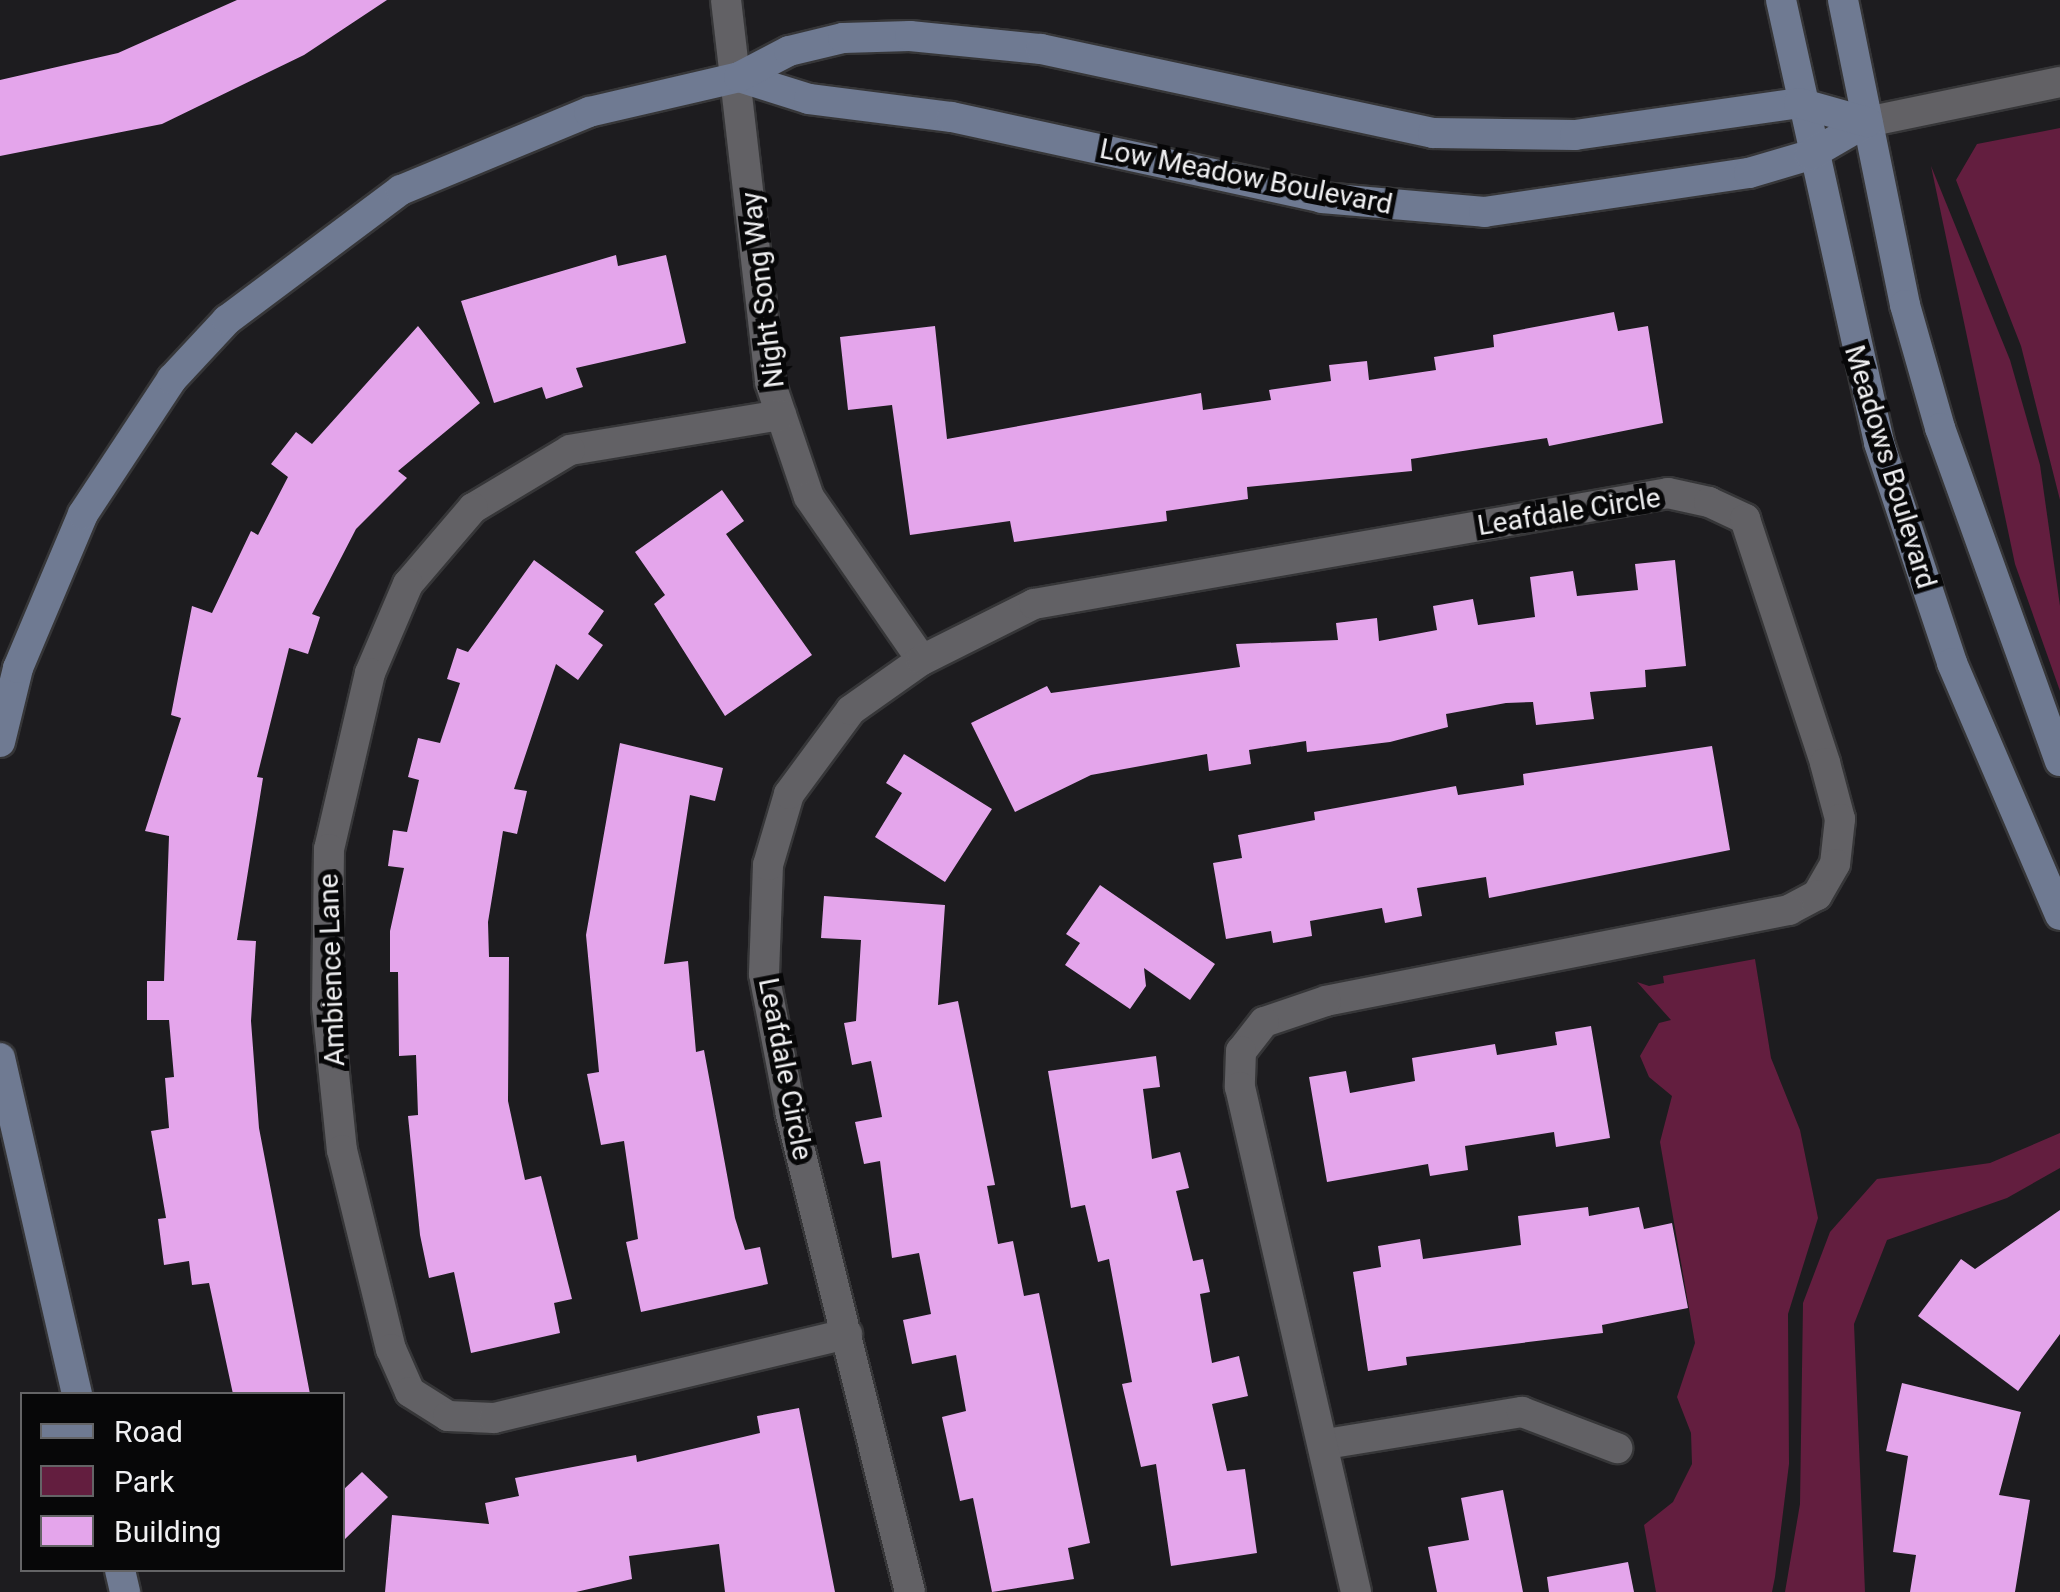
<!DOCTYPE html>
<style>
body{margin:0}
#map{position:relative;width:2060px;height:1592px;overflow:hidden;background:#1d1c1f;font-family:Roboto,sans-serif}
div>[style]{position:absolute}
.green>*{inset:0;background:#631e3f}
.building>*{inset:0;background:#e4a5eb}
.roads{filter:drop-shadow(2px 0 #363638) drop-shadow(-2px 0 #363638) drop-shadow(0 2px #363638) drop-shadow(0 -2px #363638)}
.street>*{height:30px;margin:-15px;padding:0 15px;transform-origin:15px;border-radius:15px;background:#626165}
.secondary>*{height:30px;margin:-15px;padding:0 15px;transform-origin:15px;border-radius:15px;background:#6f7a92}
span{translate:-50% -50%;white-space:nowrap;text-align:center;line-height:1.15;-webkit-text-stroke:10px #070708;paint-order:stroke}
.street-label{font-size:28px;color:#f0f0f2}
.legend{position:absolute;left:20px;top:1392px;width:325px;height:180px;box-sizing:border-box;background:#070708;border:2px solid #646466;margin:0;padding:12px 18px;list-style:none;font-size:30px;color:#f0f0f2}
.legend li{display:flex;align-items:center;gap:20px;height:50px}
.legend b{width:50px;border:2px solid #646466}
</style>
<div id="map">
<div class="green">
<i style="clip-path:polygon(2060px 128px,2060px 500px,2021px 346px,1956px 180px,1977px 144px)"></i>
<i style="clip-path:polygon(1931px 166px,2010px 360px,2040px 465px,2060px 606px,2060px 691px,2015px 564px)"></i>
<i style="clip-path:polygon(1755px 959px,1771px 1058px,1800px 1130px,1818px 1218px,1788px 1314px,1789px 1464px,1775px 1577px,1772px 1592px,1656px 1592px,1644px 1525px,1673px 1502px,1692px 1464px,1691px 1433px,1677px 1397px,1695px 1343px,1660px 1142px,1672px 1096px,1649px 1077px,1640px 1056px,1659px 1023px,1671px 1020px,1637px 982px,1649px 986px,1664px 983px,1663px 976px)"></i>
<i style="clip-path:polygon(2060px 1133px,2060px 1168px,2007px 1198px,1887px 1240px,1854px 1324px,1865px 1592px,1785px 1592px,1800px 1504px,1803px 1303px,1830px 1232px,1877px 1179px,1990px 1163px)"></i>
</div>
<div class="building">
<i style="clip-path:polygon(237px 0,387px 0,304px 55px,162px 124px,0 156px,0 80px,118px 53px)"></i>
<i style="clip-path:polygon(616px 255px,618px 266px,666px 255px,686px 343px,576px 368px,583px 387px,546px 399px,542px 387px,494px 403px,461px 301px)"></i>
<i style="clip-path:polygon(1614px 312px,1618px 331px,1648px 326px,1663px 423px,1549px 446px,1547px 438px,1411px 459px,1412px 471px,1247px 487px,1248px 499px,1166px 511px,1167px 521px,1014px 542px,1010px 521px,910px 535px,892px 405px,848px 410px,840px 337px,935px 326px,947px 439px,1201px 393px,1203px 410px,1271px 400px,1269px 390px,1331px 381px,1329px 365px,1367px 361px,1369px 380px,1436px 370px,1434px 357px,1494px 347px,1493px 335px)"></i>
<i style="clip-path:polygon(418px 326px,480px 403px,398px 471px,407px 478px,356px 529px,312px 614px,320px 617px,308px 654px,289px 648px,257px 777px,263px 778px,237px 940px,256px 941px,251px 1021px,259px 1128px,310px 1394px,233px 1394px,209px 1283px,192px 1285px,189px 1261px,164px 1265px,158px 1219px,166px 1218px,151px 1131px,169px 1128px,165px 1078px,174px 1077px,169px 1020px,147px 1020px,147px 981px,164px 981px,169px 836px,145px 831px,181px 718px,171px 715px,192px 606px,212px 613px,251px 531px,258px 535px,288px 477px,271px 464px,296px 432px,312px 444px)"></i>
<i style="clip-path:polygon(722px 490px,744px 521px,726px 534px,812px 655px,725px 716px,654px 604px,665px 595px,635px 552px)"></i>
<i style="clip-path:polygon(534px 560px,604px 611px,588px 634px,603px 645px,578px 680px,556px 664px,514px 789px,527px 791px,517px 834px,503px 831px,488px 922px,489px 957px,509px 957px,508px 1101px,525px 1180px,541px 1176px,572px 1299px,554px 1303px,560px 1333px,471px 1353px,454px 1272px,429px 1278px,420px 1235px,408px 1116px,418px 1115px,416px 1055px,399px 1056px,398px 972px,390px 972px,390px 931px,404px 868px,388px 866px,393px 830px,407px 832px,419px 780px,408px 777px,418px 738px,440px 743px,460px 683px,447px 679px,457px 648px,468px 652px)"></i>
<i style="clip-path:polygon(1675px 560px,1686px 666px,1645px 670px,1646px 687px,1590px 692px,1594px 719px,1536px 725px,1533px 702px,1506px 703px,1446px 714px,1448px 727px,1390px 742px,1307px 752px,1306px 741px,1249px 750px,1251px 764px,1209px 771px,1207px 754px,1091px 775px,1015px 812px,971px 723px,1047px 686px,1051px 693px,1240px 667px,1236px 644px,1338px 640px,1336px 623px,1377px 618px,1379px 641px,1437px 630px,1433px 606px,1473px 599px,1478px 625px,1535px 617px,1530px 577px,1573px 571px,1577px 596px,1638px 590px,1635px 564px)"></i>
<i style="clip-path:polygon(620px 743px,723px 768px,715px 801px,690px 795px,664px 964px,688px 961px,696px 1052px,704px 1050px,735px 1218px,745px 1250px,760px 1247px,768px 1284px,641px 1312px,626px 1242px,638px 1239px,624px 1141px,601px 1145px,587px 1074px,599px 1072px,586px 935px)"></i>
<i style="clip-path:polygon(1712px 746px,1730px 850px,1489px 898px,1486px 877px,1417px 888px,1422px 916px,1385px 923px,1382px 908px,1310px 921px,1312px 936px,1273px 943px,1271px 931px,1226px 939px,1213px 863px,1242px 858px,1238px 835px,1315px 820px,1314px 812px,1456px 786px,1458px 795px,1524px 785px,1523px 774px)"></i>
<i style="clip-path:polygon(904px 754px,992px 809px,945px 882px,875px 837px,902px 793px,886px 783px)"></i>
<i style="clip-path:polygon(1100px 885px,1215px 964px,1190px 1000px,1144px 968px,1146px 986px,1130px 1009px,1065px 965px,1080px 943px,1066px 934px)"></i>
<i style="clip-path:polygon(824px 896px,945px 905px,938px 1005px,958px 1001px,995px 1185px,987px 1186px,998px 1244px,1013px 1241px,1024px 1296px,1039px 1293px,1090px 1543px,1068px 1548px,1074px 1579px,992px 1592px,973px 1498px,960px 1501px,942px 1417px,966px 1411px,956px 1355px,912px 1364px,903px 1320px,931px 1314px,919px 1253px,892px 1258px,880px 1161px,864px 1164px,855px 1122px,882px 1117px,871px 1061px,852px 1065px,844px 1023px,856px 1021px,861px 940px,821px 938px)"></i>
<i style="clip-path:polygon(1591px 1026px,1610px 1138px,1556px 1147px,1554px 1132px,1465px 1146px,1468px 1170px,1430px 1176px,1428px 1164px,1327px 1182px,1309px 1077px,1346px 1071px,1350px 1093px,1415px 1081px,1412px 1058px,1495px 1044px,1497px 1055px,1557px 1045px,1555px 1032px)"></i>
<i style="clip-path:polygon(1156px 1056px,1160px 1087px,1143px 1089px,1152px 1159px,1180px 1152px,1189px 1188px,1176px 1191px,1193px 1261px,1203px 1259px,1210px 1292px,1200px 1294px,1212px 1363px,1239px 1356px,1248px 1396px,1212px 1404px,1227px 1471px,1245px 1469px,1257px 1553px,1171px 1566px,1156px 1464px,1141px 1467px,1122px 1384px,1132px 1382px,1109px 1259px,1098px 1262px,1085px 1205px,1071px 1208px,1048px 1071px)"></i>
<i style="clip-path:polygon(1588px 1207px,1589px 1216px,1639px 1207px,1644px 1229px,1672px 1223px,1688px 1308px,1602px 1325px,1603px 1333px,1406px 1357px,1407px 1365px,1368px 1371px,1353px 1272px,1381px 1267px,1378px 1246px,1420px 1239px,1423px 1259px,1521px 1245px,1518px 1216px)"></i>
<i style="clip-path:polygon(2060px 1210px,2060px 1334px,2018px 1391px,1918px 1316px,1961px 1259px,1975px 1269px)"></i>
<i style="clip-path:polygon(1902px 1383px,2021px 1412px,1999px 1495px,2030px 1500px,2015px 1592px,1910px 1592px,1916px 1555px,1893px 1552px,1908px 1456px,1886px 1451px)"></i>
<i style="clip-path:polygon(799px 1408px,835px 1592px,725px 1592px,719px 1544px,629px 1556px,632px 1579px,576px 1592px,385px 1592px,392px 1515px,489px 1524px,485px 1503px,519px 1496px,515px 1478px,636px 1455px,637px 1462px,760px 1433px,757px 1416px)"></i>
<i style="clip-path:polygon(362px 1472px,388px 1497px,342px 1542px,342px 1491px)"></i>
<i style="clip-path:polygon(1503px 1490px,1523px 1592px,1437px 1592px,1428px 1547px,1469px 1540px,1461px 1498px)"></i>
<i style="clip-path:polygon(1628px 1562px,1634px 1592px,1549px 1592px,1547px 1577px)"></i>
</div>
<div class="roads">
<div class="street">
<i style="left:726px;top:0;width:385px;rotate:83.4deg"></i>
<i style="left:770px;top:382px;width:121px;rotate:71.3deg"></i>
<i style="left:809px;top:497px;width:198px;rotate:55.3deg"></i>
<i style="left:1867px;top:122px;width:197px;rotate:-11.7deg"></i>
<i style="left:781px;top:415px;width:214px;rotate:170.6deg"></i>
<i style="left:570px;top:450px;width:113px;rotate:149.1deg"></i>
<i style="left:473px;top:508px;width:100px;rotate:130.5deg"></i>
<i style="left:408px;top:584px;width:97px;rotate:113.1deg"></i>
<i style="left:370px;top:673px;width:181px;rotate:103.1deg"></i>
<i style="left:329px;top:849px;width:157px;rotate:90.7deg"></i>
<i style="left:327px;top:1006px;width:145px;rotate:84.1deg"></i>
<i style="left:342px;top:1150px;width:205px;rotate:76.2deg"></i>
<i style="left:391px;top:1349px;width:47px;rotate:66.2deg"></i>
<i style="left:410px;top:1392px;width:45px;rotate:32.3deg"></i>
<i style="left:448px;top:1416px;width:46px;rotate:2.5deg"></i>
<i style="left:494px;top:1418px;width:363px;rotate:-13.4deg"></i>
<i style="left:1326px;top:1444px;width:199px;rotate:-9.3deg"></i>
<i style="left:1522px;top:1412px;width:102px;rotate:20.8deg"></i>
<i style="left:910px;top:1592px;width:493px;rotate:-104deg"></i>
<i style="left:791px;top:1114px;width:143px;rotate:-100.9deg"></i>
<i style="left:764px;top:974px;width:109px;rotate:-87.9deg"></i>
<i style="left:768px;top:865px;width:74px;rotate:-73.5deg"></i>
<i style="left:789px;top:794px;width:104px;rotate:-53.6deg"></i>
<i style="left:851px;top:710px;width:87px;rotate:-35.2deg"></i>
<i style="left:922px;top:660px;width:125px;rotate:-26.6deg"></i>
<i style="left:1034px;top:604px;width:644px;rotate:-9.93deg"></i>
<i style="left:1668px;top:493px;width:42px;rotate:12.4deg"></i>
<i style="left:1709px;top:502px;width:40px;rotate:25deg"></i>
<i style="left:1745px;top:519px;width:257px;rotate:71.8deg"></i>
<i style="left:1825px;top:763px;width:58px;rotate:75deg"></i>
<i style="left:1840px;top:819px;width:45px;rotate:96.3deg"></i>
<i style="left:1835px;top:864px;width:36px;rotate:120deg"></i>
<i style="left:1817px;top:895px;width:32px;rotate:152deg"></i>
<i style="left:1789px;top:910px;width:472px;rotate:168.9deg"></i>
<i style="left:1326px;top:1001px;width:65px;rotate:161.3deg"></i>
<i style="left:1264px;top:1022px;width:37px;rotate:128deg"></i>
<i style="left:1241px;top:1051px;width:36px;rotate:92deg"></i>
<i style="left:1240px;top:1087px;width:518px;rotate:77.06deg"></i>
</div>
<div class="secondary">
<i style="left:1781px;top:0;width:454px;rotate:77.5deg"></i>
<i style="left:1879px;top:443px;width:232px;rotate:71.6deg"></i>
<i style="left:1952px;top:663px;width:274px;rotate:66.8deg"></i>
<i style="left:1843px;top:0;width:311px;rotate:78.5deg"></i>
<i style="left:1905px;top:305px;width:128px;rotate:74.1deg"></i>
<i style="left:1940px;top:428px;width:354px;rotate:70.2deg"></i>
<i style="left:739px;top:77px;width:73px;rotate:17.4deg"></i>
<i style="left:809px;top:99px;width:144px;rotate:7.2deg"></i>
<i style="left:952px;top:117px;width:379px;rotate:12.3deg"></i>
<i style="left:1322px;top:198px;width:163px;rotate:4.9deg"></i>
<i style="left:1484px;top:212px;width:268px;rotate:-8.4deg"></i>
<i style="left:1749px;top:173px;width:64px;rotate:-16.4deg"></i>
<i style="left:1810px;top:155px;width:66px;rotate:-30.1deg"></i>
<i style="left:0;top:742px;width:76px;rotate:-76.3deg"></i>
<i style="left:18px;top:668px;width:167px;rotate:-67.1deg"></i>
<i style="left:83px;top:514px;width:162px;rotate:-56.6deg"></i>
<i style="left:172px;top:379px;width:81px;rotate:-47deg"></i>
<i style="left:227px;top:320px;width:217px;rotate:-36.8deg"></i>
<i style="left:401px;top:190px;width:204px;rotate:-22.5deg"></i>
<i style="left:589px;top:112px;width:154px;rotate:-13.1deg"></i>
<i style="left:739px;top:77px;width:56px;rotate:-27.5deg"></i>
<i style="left:789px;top:51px;width:56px;rotate:-13.5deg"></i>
<i style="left:843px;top:38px;width:67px;rotate:-1.7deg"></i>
<i style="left:910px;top:36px;width:132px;rotate:5.7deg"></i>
<i style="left:1041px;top:49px;width:401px;rotate:12.1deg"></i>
<i style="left:1433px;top:133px;width:142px;rotate:0.8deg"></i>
<i style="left:1575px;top:135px;width:226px;rotate:-8.1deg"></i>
<i style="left:1799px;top:103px;width:71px;rotate:15.6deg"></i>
<i style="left:0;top:1058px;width:345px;rotate:77.1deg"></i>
<i style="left:120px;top:1570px;width:23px;rotate:77deg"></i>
</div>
</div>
<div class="street-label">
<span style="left:1246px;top:177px;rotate:11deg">Low Meadow Boulevard</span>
<span style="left:763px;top:290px;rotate:-97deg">Night Song Way</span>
<span style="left:1890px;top:467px;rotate:73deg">Meadows Boulevard</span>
<span style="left:1569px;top:512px;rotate:-9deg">Leafdale Circle</span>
<span style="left:332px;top:970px;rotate:-92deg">Ambience Lane</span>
<span style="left:785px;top:1069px;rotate:79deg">Leafdale Circle</span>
</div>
<ul class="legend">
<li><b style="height:12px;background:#6f7a92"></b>Road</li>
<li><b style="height:28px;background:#631e3f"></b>Park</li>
<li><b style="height:28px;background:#e4a5eb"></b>Building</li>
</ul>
</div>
